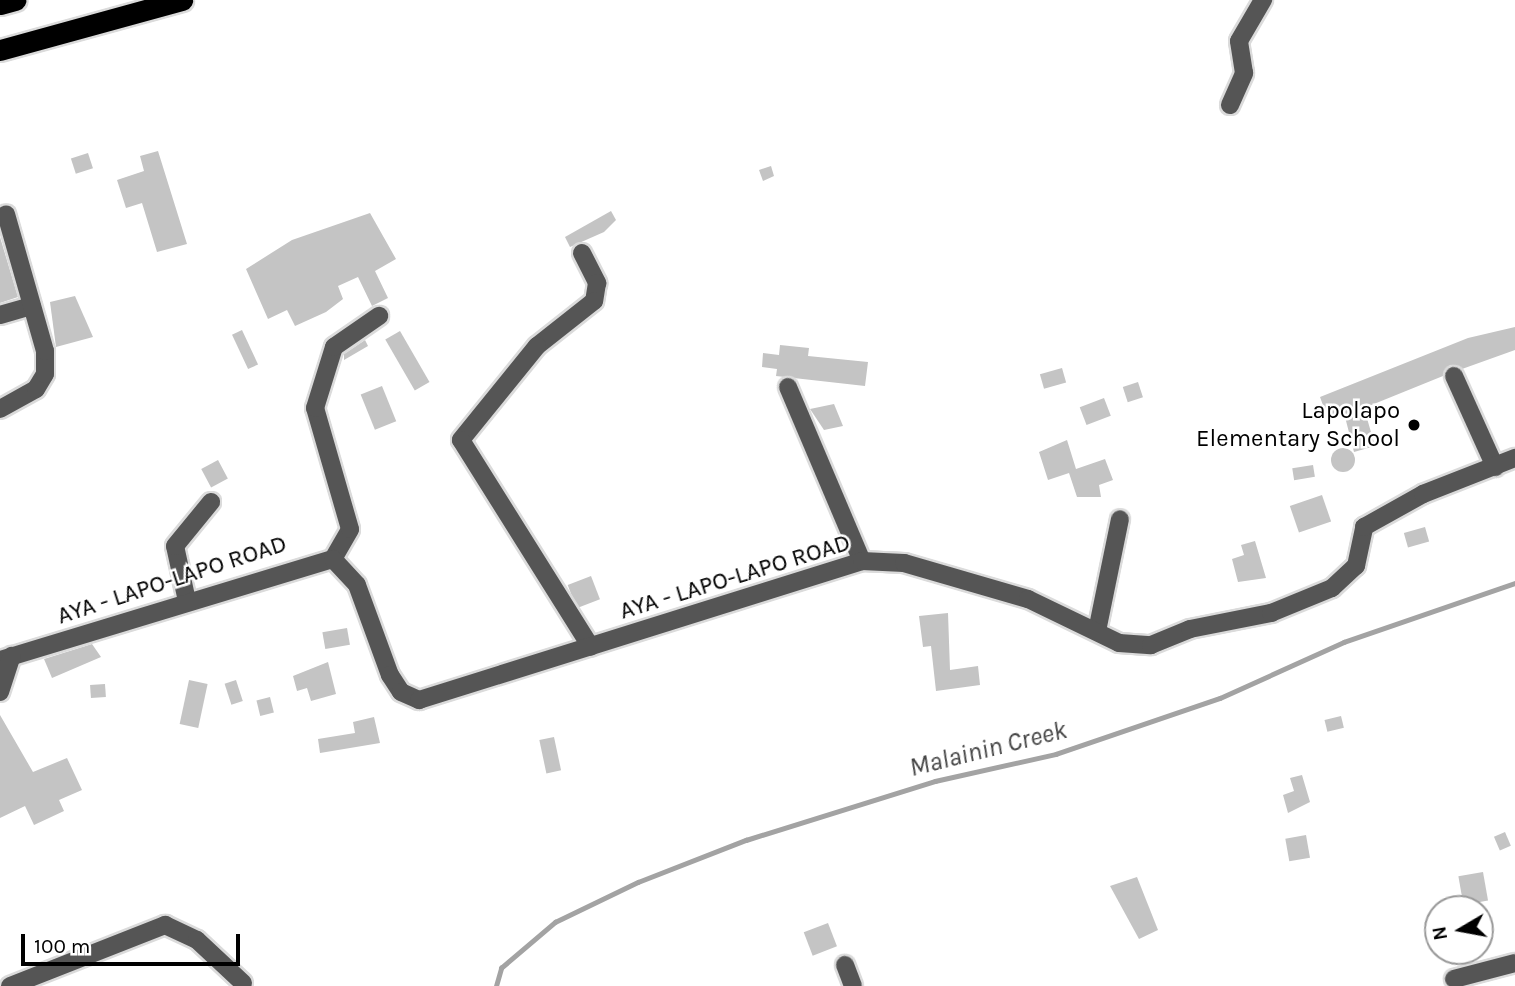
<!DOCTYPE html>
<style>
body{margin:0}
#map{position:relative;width:1515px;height:986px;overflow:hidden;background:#fff;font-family:Karla,sans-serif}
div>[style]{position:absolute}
.stream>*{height:4.5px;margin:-2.25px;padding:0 2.25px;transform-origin:2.25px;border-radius:2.25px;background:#a3a3a3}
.building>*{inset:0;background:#c4c4c4;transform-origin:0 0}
.round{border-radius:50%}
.roads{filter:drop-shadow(2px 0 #dbdbdb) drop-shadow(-2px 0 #dbdbdb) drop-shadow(0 2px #dbdbdb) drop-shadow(0 -2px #dbdbdb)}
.minor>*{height:18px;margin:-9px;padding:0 9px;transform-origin:9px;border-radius:9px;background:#555}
.highway>*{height:21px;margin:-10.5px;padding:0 10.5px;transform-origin:10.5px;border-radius:10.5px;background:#000}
.dots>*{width:19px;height:19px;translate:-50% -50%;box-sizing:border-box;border:4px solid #fff;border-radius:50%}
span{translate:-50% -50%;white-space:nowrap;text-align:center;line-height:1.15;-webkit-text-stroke:5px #fff;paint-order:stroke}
.poi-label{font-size:24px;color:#000}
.right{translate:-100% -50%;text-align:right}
.street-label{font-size:24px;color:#000}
.water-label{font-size:26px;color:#444;font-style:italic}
.north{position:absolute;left:1424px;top:895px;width:70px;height:70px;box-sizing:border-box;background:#fff;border:2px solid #999;border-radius:50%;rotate:260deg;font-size:19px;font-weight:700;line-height:28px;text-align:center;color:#000}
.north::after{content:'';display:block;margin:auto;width:24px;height:32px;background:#000;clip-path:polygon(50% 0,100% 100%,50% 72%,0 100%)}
.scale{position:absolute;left:21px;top:934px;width:219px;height:32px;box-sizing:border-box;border:4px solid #000;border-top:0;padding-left:9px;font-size:21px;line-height:24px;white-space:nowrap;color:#000;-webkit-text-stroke:5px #fff;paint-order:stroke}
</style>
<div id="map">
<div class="stream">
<i style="left:496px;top:986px;width:19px;rotate:-74deg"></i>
<i style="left:501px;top:968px;width:71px;rotate:-40.4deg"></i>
<i style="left:555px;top:922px;width:92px;rotate:-25.7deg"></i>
<i style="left:638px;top:882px;width:116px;rotate:-21.3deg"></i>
<i style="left:746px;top:840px;width:198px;rotate:-17.3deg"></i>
<i style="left:935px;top:781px;width:124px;rotate:-12.6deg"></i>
<i style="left:1056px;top:754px;width:173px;rotate:-18.9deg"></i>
<i style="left:1220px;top:698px;width:136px;rotate:-24.3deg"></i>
<i style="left:1344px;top:642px;width:181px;rotate:-19deg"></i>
</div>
<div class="building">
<i style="clip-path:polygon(158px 151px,187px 244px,157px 252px,142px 203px,126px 208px,117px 180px,144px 171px,140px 156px)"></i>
<i style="left:88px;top:153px;width:16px;height:18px;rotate:72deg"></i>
<i style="clip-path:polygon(771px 166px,774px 176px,763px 181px,759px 170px)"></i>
<i style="clip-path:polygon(611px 211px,616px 220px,604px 232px,570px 247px,565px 237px)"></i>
<i style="clip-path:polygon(370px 213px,396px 259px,375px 271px,388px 298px,372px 306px,358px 277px,338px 286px,343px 299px,326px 312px,295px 326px,287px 310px,268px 319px,246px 269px,292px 240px)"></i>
<i style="clip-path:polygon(0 237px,18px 297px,0 303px)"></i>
<i style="clip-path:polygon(75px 296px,93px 337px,56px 347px,50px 302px)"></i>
<i style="clip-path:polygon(1515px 327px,1515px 350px,1462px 369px,1450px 365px,1443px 376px,1364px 408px,1375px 446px,1354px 452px,1344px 413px,1328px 419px,1320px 397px,1468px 338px)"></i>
<i style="left:242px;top:330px;width:38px;height:11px;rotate:65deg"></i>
<i style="left:400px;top:331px;width:59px;height:17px;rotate:60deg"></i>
<i style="clip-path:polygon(365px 340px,368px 346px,344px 360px,344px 354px)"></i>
<i style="clip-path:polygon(780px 345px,809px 348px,808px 356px,868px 362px,865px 386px,776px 376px,777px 369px,762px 367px,763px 353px,779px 355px)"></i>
<i style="left:1062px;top:368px;width:15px;height:23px;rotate:74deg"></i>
<i style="left:1138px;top:382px;width:16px;height:16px;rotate:72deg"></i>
<i style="left:382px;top:386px;width:38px;height:23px;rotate:68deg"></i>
<i style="left:1104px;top:398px;width:19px;height:26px;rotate:69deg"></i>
<i style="clip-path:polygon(834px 404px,843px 426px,824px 430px,810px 409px)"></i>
<i style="clip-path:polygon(1067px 440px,1076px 469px,1105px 459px,1113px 480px,1099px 485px,1101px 497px,1077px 497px,1069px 473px,1048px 480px,1039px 452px)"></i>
<i class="round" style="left:1331px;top:448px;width:24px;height:24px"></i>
<i style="left:218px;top:460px;width:21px;height:19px;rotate:62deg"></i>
<i style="left:1313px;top:465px;width:12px;height:21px;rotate:81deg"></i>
<i style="left:1322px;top:495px;width:28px;height:34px;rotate:71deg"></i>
<i style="left:1425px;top:527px;width:15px;height:22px;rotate:74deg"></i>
<i style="clip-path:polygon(1255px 541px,1266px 578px,1238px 582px,1232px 559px,1244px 555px,1241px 545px)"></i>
<i style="left:591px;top:576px;width:25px;height:25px;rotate:69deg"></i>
<i style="clip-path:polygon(948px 613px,950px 670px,978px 666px,980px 685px,936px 691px,931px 646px,923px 647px,919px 616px)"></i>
<i style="left:347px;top:628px;width:17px;height:25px;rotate:80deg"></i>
<i style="clip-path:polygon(92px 644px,101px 657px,52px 678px,44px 659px)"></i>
<i style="clip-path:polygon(328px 662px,336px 694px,311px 701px,307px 688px,297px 691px,293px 676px)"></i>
<i style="left:189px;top:680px;width:19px;height:45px;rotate:12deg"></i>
<i style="left:236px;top:680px;width:22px;height:12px;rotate:72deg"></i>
<i style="left:105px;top:684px;width:13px;height:15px;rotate:86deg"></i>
<i style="left:270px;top:697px;width:16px;height:14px;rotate:76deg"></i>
<i style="clip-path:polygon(0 715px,33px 772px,67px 758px,82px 790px,59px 800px,64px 811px,34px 825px,25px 806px,0 818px)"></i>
<i style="left:1341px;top:716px;width:12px;height:17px;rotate:76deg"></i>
<i style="clip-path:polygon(374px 717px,380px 743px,320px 753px,318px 739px,355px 733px,353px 722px)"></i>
<i style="left:554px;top:737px;width:34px;height:15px;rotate:78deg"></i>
<i style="clip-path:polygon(1302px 775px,1310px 802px,1288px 813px,1283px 795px,1294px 791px,1290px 778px)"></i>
<i style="left:1505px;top:832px;width:15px;height:12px;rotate:67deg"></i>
<i style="left:1306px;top:835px;width:23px;height:21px;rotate:80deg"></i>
<i style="left:1483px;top:872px;width:29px;height:25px;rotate:80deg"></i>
<i style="clip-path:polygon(1137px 877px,1158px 930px,1139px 939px,1110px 886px)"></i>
<i style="left:828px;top:923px;width:25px;height:26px;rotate:69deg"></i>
</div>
<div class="roads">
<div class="minor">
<i style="left:1230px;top:105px;width:35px;rotate:-66deg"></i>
<i style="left:1244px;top:73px;width:32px;rotate:-99deg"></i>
<i style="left:1239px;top:41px;width:48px;rotate:-59.7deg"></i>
<i style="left:582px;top:253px;width:34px;rotate:63deg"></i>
<i style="left:597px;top:283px;width:18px;rotate:99deg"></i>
<i style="left:594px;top:301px;width:73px;rotate:141.7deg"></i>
<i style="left:537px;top:346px;width:121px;rotate:129deg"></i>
<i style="left:461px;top:440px;width:244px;rotate:57.9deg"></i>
<i style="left:0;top:315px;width:33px;rotate:-16deg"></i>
<i style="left:1454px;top:376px;width:100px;rotate:65.7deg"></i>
<i style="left:788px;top:387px;width:189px;rotate:67deg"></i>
<i style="left:0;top:409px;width:41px;rotate:-29.1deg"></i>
<i style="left:36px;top:389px;width:17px;rotate:-59deg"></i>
<i style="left:45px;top:374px;width:23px;rotate:-90deg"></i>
<i style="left:45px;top:351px;width:142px;rotate:-105.9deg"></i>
<i style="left:333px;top:559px;width:34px;rotate:-60deg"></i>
<i style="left:350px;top:529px;width:126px;rotate:-106.1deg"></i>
<i style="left:315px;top:408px;width:64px;rotate:-72.7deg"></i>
<i style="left:334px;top:347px;width:55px;rotate:-34.6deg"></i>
<i style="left:187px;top:601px;width:56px;rotate:-102.3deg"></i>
<i style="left:175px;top:546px;width:57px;rotate:-50.7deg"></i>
<i style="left:1097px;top:631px;width:114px;rotate:-78.4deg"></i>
<i style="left:0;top:660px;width:348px;rotate:-16.9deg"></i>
<i style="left:333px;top:559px;width:35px;rotate:47deg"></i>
<i style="left:357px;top:585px;width:96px;rotate:69.9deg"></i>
<i style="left:390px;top:675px;width:20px;rotate:57deg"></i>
<i style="left:401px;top:692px;width:20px;rotate:24deg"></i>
<i style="left:419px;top:700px;width:464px;rotate:-17.4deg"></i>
<i style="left:862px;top:561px;width:42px;rotate:2.7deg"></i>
<i style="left:904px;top:563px;width:129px;rotate:16.2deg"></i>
<i style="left:1028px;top:599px;width:101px;rotate:25.8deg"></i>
<i style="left:1119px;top:643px;width:32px;rotate:4deg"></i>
<i style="left:1151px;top:645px;width:42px;rotate:-22.3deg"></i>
<i style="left:1190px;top:629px;width:83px;rotate:-11.2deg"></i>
<i style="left:1271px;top:613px;width:66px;rotate:-22.3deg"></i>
<i style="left:1332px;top:588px;width:33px;rotate:-43deg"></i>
<i style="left:1356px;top:566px;width:40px;rotate:-78deg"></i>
<i style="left:1364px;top:527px;width:68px;rotate:-29.2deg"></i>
<i style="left:1423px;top:494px;width:99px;rotate:-21.4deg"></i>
<i style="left:0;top:692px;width:38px;rotate:-72deg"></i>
<i style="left:845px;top:965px;width:22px;rotate:69deg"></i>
<i style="left:1454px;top:979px;width:63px;rotate:-14.7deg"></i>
<i style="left:10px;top:986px;width:167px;rotate:-21.5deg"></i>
<i style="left:165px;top:925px;width:35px;rotate:25deg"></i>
<i style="left:197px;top:940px;width:63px;rotate:43.1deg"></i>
</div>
<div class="highway">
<i style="left:0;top:4px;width:16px;rotate:-15deg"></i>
<i style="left:0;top:50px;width:189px;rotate:-15.4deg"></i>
</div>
</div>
<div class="dots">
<i style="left:1414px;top:425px;background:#000"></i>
</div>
<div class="poi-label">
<span class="right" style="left:1400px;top:425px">Lapolapo<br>Elementary School</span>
</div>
<div class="street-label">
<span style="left:735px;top:577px;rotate:-17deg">AYA - LAPO-LAPO ROAD</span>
<span style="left:172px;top:580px;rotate:-18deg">AYA - LAPO-LAPO ROAD</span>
</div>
<div class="water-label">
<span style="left:988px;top:749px;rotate:-14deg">Malainin Creek</span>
</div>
<div class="north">N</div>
<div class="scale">100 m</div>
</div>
